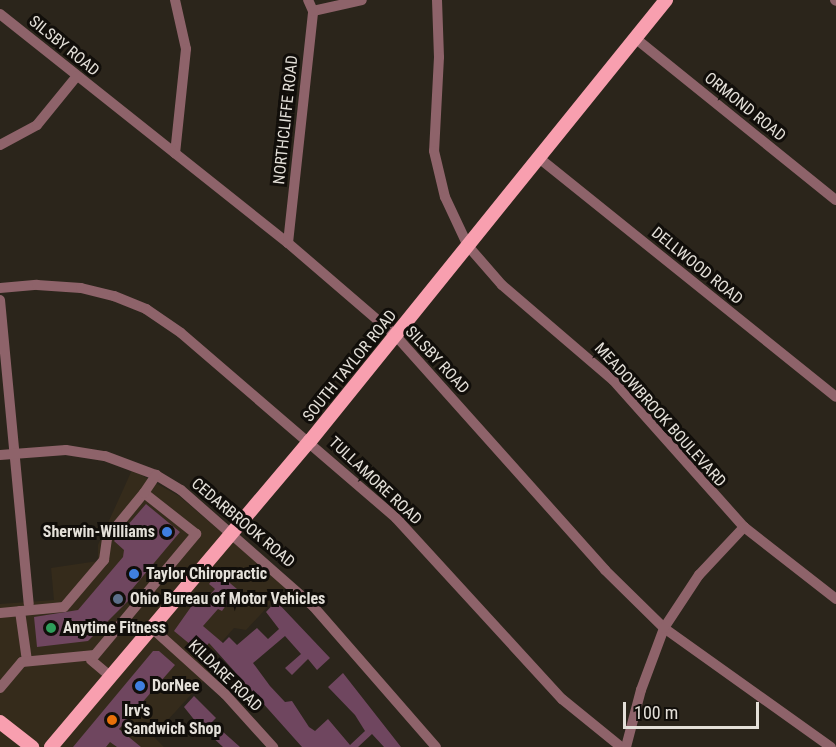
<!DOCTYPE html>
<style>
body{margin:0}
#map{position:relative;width:836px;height:747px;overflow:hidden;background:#2b251b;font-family:"Roboto Condensed",sans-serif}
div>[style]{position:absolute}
.built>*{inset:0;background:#352b1b}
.building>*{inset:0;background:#6f465f}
.minor>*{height:10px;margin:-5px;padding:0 5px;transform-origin:5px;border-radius:5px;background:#8e636a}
.major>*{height:14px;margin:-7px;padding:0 7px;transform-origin:7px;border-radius:7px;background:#f89faf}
.dots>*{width:16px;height:16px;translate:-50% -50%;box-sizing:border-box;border:3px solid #110e0a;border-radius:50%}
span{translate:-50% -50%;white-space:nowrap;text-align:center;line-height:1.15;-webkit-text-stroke:6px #110e0a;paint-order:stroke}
.street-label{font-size:16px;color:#e4e0d9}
.poi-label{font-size:16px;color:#e4e0d9;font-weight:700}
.right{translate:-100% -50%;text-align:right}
.left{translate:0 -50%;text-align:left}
.scale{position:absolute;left:623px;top:702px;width:136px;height:27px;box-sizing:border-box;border:3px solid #e4e0d9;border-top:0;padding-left:8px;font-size:18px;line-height:21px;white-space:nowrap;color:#e4e0d9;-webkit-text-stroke:4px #110e0a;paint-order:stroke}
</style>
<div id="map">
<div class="built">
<i style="clip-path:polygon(132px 470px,179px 496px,286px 587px,246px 630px,234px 628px,202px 664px,211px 673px,153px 736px,164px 747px,0 747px,0 604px,54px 600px,51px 568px,98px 561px,98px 545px)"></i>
</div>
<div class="building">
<i style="clip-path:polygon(146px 504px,180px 532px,128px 594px,129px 600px,88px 641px,37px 647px,34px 617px,78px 610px,123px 557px,124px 550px,114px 541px)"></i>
<i style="clip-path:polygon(218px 573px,237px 589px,222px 611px,218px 609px,203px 626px,223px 643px,229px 637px,237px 645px,257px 628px,268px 639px,279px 629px,266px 612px,276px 601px,330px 658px,317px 670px,308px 659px,292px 675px,285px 668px,301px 654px,285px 636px,253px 663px,270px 686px,285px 702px,292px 701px,309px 727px,315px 731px,328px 719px,350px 745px,365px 731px,355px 715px,328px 687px,343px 673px,401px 747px,384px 747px,372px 734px,358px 747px,302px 747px,209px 643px,204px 649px,194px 640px,191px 645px,174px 631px,198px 597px,204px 602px,215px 589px,209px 584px)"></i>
<i style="clip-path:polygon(153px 651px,159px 651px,175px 665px,119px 729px,141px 747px,117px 747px,110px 742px,106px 747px,73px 747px)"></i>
<i style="clip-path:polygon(194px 696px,216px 718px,212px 722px,240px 747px,223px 747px,196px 722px,184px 707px)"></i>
</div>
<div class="minor">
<i style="left:175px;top:0;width:50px;rotate:77.3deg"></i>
<i style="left:186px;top:49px;width:105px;rotate:96deg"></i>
<i style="left:437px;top:0;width:57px;rotate:88deg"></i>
<i style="left:439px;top:57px;width:94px;rotate:93deg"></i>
<i style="left:434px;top:151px;width:47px;rotate:76.6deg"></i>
<i style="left:445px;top:197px;width:54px;rotate:64.9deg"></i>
<i style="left:468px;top:246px;width:52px;rotate:48.9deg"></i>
<i style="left:502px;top:285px;width:146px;rotate:40.6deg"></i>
<i style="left:613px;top:380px;width:197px;rotate:48.3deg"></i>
<i style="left:744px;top:527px;width:117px;rotate:38deg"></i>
<i style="left:835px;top:0;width:1px;rotate:45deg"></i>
<i style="left:313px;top:11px;width:50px;rotate:-12.7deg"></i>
<i style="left:0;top:14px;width:368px;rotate:38.5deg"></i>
<i style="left:288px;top:243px;width:143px;rotate:40.7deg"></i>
<i style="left:396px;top:336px;width:314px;rotate:48.2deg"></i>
<i style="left:605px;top:570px;width:83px;rotate:44.5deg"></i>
<i style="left:664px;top:628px;width:205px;rotate:35.5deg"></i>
<i style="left:635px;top:38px;width:258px;rotate:38.9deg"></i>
<i style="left:0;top:145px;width:42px;rotate:-28.4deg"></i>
<i style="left:37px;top:125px;width:63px;rotate:-50.8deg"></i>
<i style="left:539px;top:158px;width:381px;rotate:38.8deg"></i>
<i style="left:288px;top:243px;width:233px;rotate:-83.8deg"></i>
<i style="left:313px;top:11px;width:12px;rotate:-114deg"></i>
<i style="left:0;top:288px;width:37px;rotate:-5deg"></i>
<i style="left:37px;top:285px;width:44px;rotate:3.9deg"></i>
<i style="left:81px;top:288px;width:34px;rotate:14deg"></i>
<i style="left:114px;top:296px;width:35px;rotate:22deg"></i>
<i style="left:146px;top:309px;width:42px;rotate:34.4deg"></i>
<i style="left:181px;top:333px;width:284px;rotate:40.7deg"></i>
<i style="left:396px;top:518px;width:246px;rotate:47.5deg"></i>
<i style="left:562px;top:699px;width:76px;rotate:39.1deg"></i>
<i style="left:0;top:300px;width:305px;rotate:84.6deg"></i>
<i style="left:0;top:455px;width:66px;rotate:-4.3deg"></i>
<i style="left:66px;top:450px;width:39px;rotate:9deg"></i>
<i style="left:105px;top:456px;width:54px;rotate:20.4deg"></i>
<i style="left:156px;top:475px;width:29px;rotate:31deg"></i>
<i style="left:181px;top:490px;width:176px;rotate:41.3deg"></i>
<i style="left:313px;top:606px;width:187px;rotate:48.9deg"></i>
<i style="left:20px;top:611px;width:50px;rotate:82deg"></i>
<i style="left:0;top:613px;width:64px;rotate:-5.4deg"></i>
<i style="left:64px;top:607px;width:62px;rotate:-49.6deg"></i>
<i style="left:104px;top:560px;width:22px;rotate:-82deg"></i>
<i style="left:107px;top:538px;width:58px;rotate:-50.6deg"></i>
<i style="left:153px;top:629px;width:97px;rotate:42.1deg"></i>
<i style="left:225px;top:694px;width:72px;rotate:47.8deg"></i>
<i style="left:91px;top:660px;width:26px;rotate:40deg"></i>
<i style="left:0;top:688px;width:34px;rotate:-50deg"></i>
<i style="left:22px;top:662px;width:73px;rotate:-5.5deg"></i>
<i style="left:95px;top:655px;width:158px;rotate:-50.1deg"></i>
<i style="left:196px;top:534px;width:66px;rotate:-141.7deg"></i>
<i style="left:144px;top:493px;width:22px;rotate:-56deg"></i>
<i style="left:626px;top:747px;width:59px;rotate:-75.3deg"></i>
<i style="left:641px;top:690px;width:66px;rotate:-69.6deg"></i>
<i style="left:664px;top:628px;width:64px;rotate:-56.6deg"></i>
<i style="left:699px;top:575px;width:66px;rotate:-46.8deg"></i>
</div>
<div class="major">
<i style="left:0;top:722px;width:41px;rotate:38deg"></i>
<i style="left:51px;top:747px;width:401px;rotate:-49.8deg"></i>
<i style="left:310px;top:441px;width:567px;rotate:-51.09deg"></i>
</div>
<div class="dots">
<i style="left:167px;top:532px;background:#3f7fe0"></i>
<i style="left:134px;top:574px;background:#3f7fe0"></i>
<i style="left:118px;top:599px;background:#5c6f8a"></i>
<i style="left:51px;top:628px;background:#2e9e5b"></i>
<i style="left:140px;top:686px;background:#3f7fe0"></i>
<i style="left:112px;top:720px;background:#e8710a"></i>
</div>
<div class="street-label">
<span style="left:64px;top:46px;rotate:39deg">SILSBY ROAD</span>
<span style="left:745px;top:107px;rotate:39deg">ORMOND ROAD</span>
<span style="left:286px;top:120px;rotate:-84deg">NORTHCLIFFE ROAD</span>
<span style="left:697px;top:266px;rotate:39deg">DELLWOOD ROAD</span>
<span style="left:437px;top:360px;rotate:47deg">SILSBY ROAD</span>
<span style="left:350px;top:366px;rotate:-51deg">SOUTH TAYLOR ROAD</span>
<span style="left:660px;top:415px;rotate:48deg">MEADOWBROOK BOULEVARD</span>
<span style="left:375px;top:481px;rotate:43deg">TULLAMORE ROAD</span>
<span style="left:243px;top:523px;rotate:40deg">CEDARBROOK ROAD</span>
<span style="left:225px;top:676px;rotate:44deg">KILDARE ROAD</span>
</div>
<div class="poi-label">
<span class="right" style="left:155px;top:532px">Sherwin-Williams</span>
<span class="left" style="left:146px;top:574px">Taylor Chiropractic</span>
<span class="left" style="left:130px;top:599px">Ohio Bureau of Motor Vehicles</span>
<span class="left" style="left:63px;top:628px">Anytime Fitness</span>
<span class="left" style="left:152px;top:686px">DorNee</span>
<span class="left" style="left:124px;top:720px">Irv's<br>Sandwich Shop</span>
</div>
<div class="scale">100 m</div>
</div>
